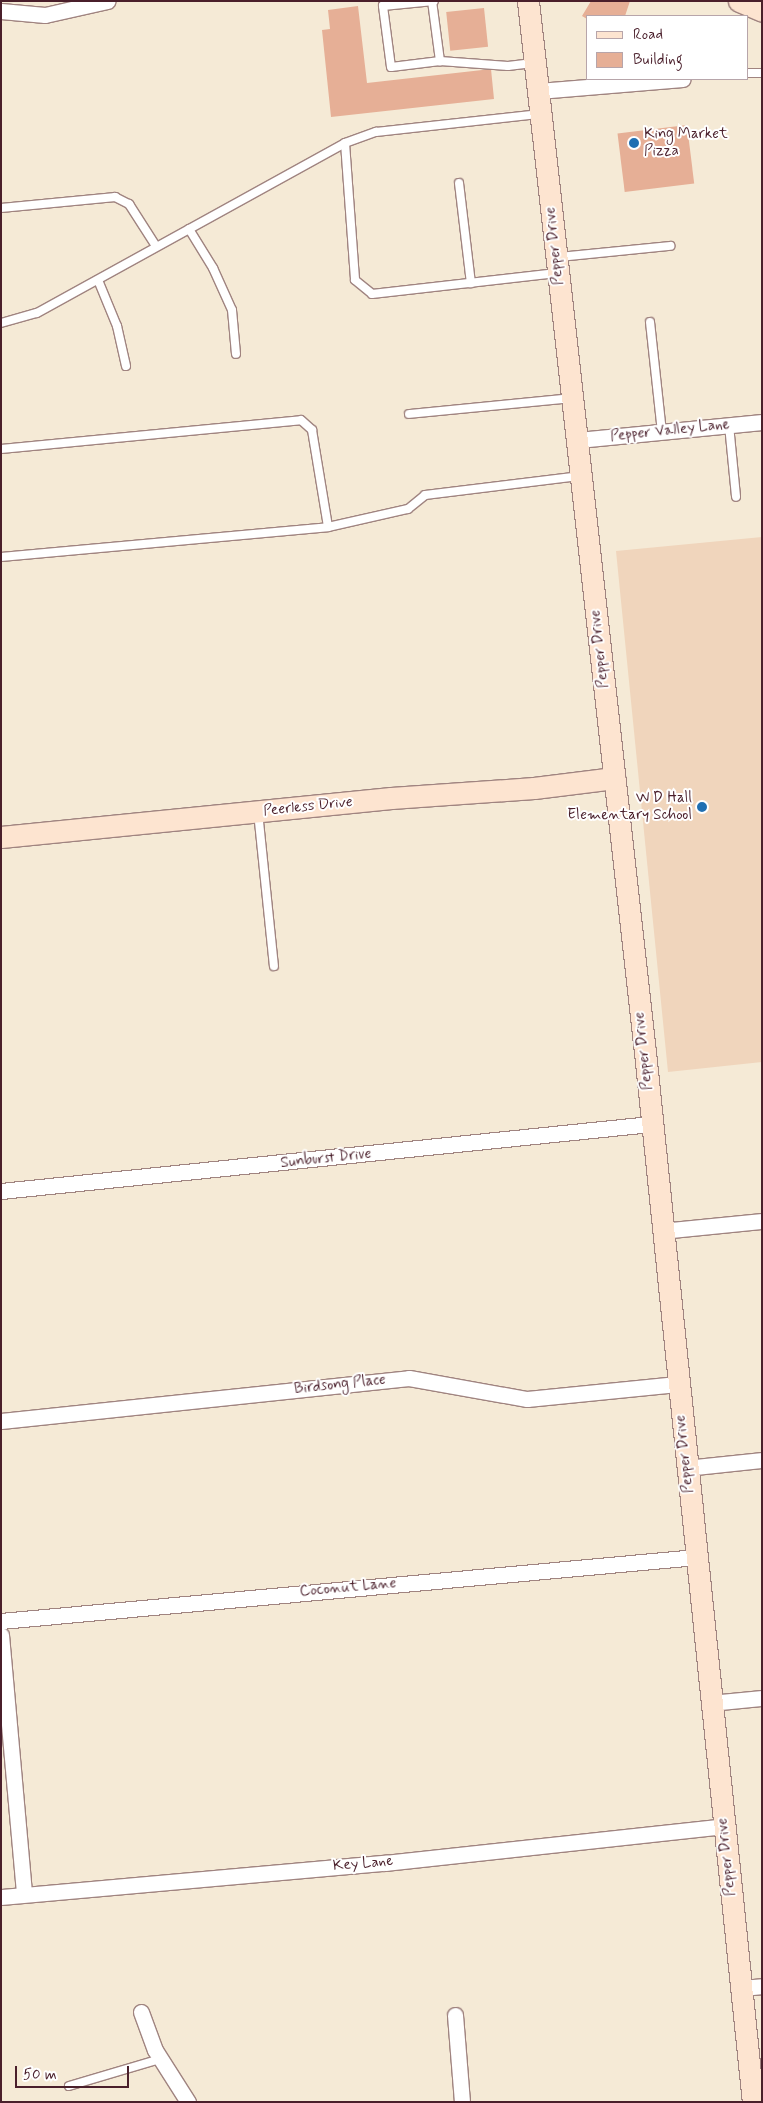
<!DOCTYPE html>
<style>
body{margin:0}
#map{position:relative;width:763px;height:2103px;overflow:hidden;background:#f5ead6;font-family:Mynerve,sans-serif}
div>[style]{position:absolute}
.built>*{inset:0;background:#f0d5bc}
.building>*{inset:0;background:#e6af96;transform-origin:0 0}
.roads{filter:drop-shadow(1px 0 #a08480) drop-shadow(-1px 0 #a08480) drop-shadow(0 1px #a08480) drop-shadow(0 -1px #a08480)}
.lane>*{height:8px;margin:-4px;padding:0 4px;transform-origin:4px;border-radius:4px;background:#fff}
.street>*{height:15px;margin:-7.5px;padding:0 7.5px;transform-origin:7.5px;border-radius:7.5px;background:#fff}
.secondary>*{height:21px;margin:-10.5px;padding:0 10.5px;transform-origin:10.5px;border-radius:10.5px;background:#fde4d0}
.dots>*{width:14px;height:14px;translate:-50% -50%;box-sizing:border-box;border:2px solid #fff;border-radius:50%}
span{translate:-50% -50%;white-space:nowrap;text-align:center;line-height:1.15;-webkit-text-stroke:4px #fff;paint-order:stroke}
.poi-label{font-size:15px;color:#4a1f2b}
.left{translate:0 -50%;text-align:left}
.right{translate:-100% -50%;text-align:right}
.street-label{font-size:15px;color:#4a1f2b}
.frame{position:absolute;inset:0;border:2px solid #4a1f2b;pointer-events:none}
.legend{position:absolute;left:586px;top:15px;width:162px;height:65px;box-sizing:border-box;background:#fff;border:1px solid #b7a5aa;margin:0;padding:6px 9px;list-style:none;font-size:15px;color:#4a1f2b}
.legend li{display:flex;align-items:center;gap:10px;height:25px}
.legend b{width:25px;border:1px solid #b7a5aa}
.scale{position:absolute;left:15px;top:2066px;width:114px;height:22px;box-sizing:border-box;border:2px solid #4a1f2b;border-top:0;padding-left:6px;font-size:15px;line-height:18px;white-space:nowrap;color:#4a1f2b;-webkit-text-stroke:4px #fff;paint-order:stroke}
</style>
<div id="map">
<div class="built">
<i style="clip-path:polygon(762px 537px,762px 1062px,668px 1072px,616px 551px)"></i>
</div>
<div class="building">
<i style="clip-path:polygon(591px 1px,630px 1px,625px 16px,587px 16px,587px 19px,582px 16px)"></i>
<i style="clip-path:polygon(358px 6px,367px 83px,491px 69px,494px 99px,331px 117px,322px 30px,330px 29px,328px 10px)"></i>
<i style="left:484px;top:8px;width:39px;height:38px;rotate:84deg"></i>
<i style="left:687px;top:125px;width:59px;height:70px;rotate:83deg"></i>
</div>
<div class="roads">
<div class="lane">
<i style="left:432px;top:1px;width:61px;rotate:82.4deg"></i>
<i style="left:440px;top:61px;width:49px;rotate:173deg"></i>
<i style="left:391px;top:67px;width:62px;rotate:-97.5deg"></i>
<i style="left:383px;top:6px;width:51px;rotate:-5.6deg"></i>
<i style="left:440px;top:61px;width:68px;rotate:4.2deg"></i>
<i style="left:508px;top:66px;width:25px;rotate:-7deg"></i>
<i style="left:747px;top:73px;width:15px"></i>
<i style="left:345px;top:143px;width:137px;rotate:85.8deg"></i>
<i style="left:355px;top:280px;width:22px;rotate:39deg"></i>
<i style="left:372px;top:294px;width:186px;rotate:-6.5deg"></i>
<i style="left:459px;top:183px;width:101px;rotate:83.2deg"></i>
<i style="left:1px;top:208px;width:115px;rotate:-5.5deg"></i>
<i style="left:115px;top:197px;width:16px;rotate:27deg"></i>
<i style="left:129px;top:204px;width:50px;rotate:57.3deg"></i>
<i style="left:189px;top:229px;width:46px;rotate:58.4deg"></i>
<i style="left:213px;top:268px;width:46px;rotate:65.7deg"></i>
<i style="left:232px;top:310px;width:44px;rotate:84.8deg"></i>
<i style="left:559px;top:257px;width:112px;rotate:-5.7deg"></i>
<i style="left:98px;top:280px;width:50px;rotate:67.6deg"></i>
<i style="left:117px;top:326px;width:41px;rotate:77.3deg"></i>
<i style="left:650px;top:322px;width:111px;rotate:83.8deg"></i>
<i style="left:1px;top:323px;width:37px;rotate:-16deg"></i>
<i style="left:37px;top:313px;width:352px;rotate:-28.9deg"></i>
<i style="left:345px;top:143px;width:33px;rotate:-20deg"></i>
<i style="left:376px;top:132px;width:163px;rotate:-6.3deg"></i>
<i style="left:409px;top:414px;width:163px;rotate:-5.6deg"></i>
<i style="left:729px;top:425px;width:72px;rotate:84.4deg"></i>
<i style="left:1px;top:449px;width:301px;rotate:-5.5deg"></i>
<i style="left:301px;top:420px;width:15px;rotate:42deg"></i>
<i style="left:312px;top:430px;width:98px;rotate:80.6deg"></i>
<i style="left:1px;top:557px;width:328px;rotate:-5.2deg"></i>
<i style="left:328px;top:527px;width:82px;rotate:-12.7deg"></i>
<i style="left:408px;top:509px;width:22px;rotate:-39deg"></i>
<i style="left:425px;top:495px;width:155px;rotate:-7deg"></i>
<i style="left:258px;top:812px;width:155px;rotate:84.1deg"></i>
<i style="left:69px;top:2086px;width:95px;rotate:-16.5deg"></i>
</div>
<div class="street">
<i style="left:1px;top:11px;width:44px;rotate:5.2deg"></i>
<i style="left:45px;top:15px;width:64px;rotate:-12.7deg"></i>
<i style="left:538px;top:91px;width:145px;rotate:-4.7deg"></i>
<i style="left:578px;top:440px;width:185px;rotate:-5.6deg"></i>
<i style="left:1px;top:1191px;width:653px;rotate:-5.89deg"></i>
<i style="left:661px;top:1231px;width:101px;rotate:-5.7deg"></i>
<i style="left:1px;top:1421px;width:410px;rotate:-6deg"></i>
<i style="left:409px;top:1378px;width:120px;rotate:10.1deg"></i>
<i style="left:527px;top:1399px;width:151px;rotate:-5.7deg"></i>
<i style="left:686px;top:1468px;width:76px;rotate:-6deg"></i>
<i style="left:1px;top:1621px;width:698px;rotate:-5.26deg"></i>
<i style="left:1px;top:1635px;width:260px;rotate:84.9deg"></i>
<i style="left:710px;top:1703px;width:52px;rotate:-5.5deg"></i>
<i style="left:1px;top:1897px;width:386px;rotate:-5.1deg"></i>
<i style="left:385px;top:1863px;width:341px;rotate:-6.2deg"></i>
<i style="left:741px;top:1988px;width:21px;rotate:-5deg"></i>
<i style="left:141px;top:2012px;width:40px;rotate:69.8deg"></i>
<i style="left:155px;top:2050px;width:62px;rotate:57.6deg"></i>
<i style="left:455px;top:2015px;width:87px;rotate:85.4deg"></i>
</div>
<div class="secondary">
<i style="left:528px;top:1px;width:1057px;rotate:83.65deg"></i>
<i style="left:645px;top:1052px;width:1056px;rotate:84.13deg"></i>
<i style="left:739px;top:1px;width:25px;rotate:23deg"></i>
<i style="left:1px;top:837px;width:392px;rotate:-5.7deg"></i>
<i style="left:391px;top:798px;width:143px;rotate:-4deg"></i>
<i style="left:534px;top:788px;width:81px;rotate:-7.1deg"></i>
</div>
</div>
<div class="dots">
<i style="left:634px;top:143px;background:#1f6fb2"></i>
<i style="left:702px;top:807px;background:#1f6fb2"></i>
</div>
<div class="poi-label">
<span class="left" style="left:644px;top:143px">King Market<br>Pizza</span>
<span class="right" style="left:692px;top:807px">W D Hall<br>Elementary School</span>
</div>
<div class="street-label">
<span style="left:555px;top:246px;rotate:-96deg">Pepper Drive</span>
<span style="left:670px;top:431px;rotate:-6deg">Pepper Valley Lane</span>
<span style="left:600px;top:649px;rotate:-96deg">Pepper Drive</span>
<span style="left:308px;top:807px;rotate:-6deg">Peerless Drive</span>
<span style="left:644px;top:1051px;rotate:-96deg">Pepper Drive</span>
<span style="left:326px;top:1159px;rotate:-6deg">Sunburst Drive</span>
<span style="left:340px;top:1385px;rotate:-6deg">Birdsong Place</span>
<span style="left:685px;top:1454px;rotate:-96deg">Pepper Drive</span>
<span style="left:348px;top:1588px;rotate:-5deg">Coconut Lane</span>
<span style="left:727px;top:1857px;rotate:-96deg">Pepper Drive</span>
<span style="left:363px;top:1864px;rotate:-5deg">Key Lane</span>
</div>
<div class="frame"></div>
<ul class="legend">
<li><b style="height:6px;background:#fde4d0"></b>Road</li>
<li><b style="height:14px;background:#e6af96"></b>Building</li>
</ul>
<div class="scale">50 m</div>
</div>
